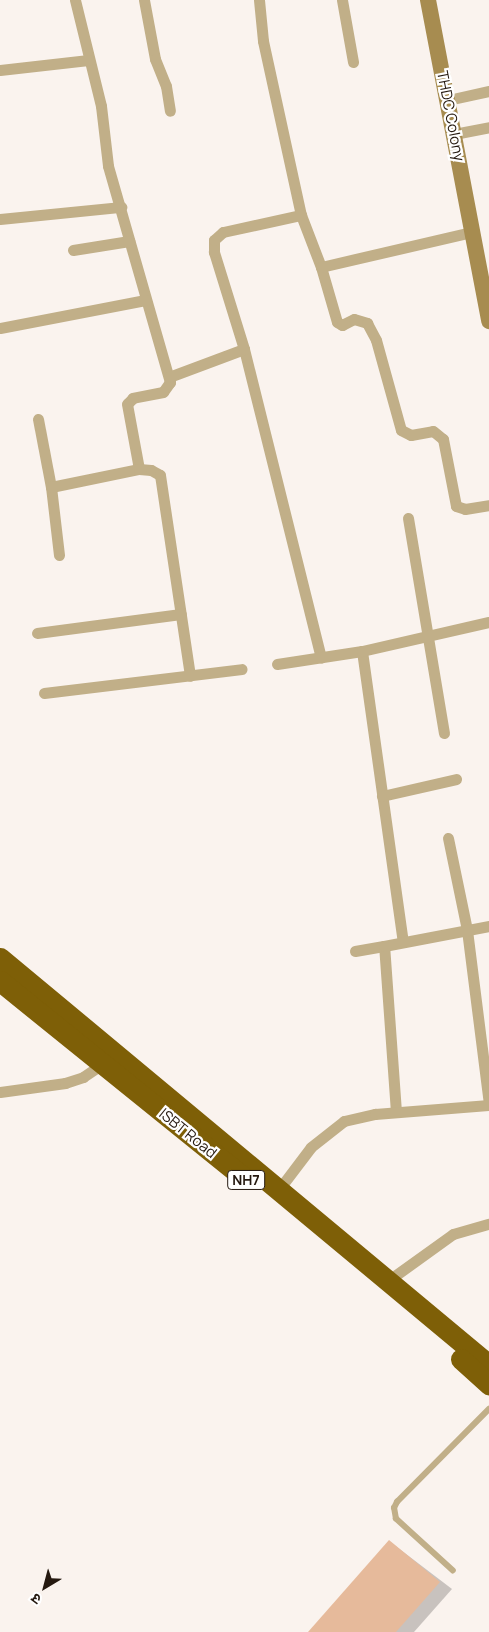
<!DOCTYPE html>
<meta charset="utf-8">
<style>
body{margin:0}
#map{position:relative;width:489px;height:1632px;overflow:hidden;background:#faf3ee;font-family:Manrope,"Noto Sans Devanagari",sans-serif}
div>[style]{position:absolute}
.shadow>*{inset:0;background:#0003}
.building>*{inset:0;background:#e6ba9b}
.lane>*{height:5.5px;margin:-2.75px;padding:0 2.75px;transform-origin:2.75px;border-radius:2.75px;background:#c1af88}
.street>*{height:11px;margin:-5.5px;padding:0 5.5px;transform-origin:5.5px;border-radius:5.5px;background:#c1af88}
.secondary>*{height:16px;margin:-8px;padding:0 8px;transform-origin:8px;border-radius:8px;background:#a78c50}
.highway>*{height:21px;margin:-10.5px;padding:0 10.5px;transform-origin:10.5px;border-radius:10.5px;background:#7e5f07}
span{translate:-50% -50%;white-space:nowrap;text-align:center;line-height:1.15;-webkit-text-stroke:4.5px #fff;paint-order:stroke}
.shield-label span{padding:1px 4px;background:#fff;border:1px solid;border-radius:4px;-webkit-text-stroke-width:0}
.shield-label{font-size:14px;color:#251910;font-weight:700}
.street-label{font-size:15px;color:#251910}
.north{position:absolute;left:20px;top:1562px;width:50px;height:50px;-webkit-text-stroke:4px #fff;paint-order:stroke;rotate:217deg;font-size:14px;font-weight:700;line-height:20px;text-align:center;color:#251910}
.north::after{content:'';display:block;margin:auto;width:18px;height:22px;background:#251910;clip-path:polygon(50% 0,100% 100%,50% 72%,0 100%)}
</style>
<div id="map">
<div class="shadow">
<i style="clip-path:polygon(389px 1541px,452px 1589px,414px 1632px,310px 1632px)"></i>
</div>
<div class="building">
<i style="clip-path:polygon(389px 1540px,440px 1582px,396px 1632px,308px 1632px)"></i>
</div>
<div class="lane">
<i style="left:453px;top:1571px;width:77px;rotate:-137.6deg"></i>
<i style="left:396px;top:1519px;width:11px;rotate:-100deg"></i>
<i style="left:394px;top:1508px;width:7px;rotate:-63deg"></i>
<i style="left:397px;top:1502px;width:131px;rotate:-45.3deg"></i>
</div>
<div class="street">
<i style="left:75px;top:0;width:109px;rotate:76.2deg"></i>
<i style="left:101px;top:106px;width:60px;rotate:83.3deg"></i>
<i style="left:108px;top:166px;width:225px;rotate:74deg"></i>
<i style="left:170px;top:382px;width:12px;rotate:125deg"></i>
<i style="left:163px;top:392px;width:31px;rotate:169deg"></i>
<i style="left:133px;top:398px;width:8px;rotate:135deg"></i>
<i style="left:127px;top:404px;width:66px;rotate:79.5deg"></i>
<i style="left:144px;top:0;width:60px;rotate:79.4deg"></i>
<i style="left:155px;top:59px;width:29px;rotate:68deg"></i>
<i style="left:166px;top:86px;width:25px;rotate:81deg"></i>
<i style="left:259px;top:0;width:41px;rotate:84.4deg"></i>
<i style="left:263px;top:41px;width:178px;rotate:77.7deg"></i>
<i style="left:301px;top:215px;width:56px;rotate:69deg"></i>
<i style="left:321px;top:267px;width:57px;rotate:73.8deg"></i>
<i style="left:337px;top:322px;width:6px;rotate:31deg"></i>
<i style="left:342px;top:325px;width:13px;rotate:-27deg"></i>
<i style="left:354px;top:319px;width:14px;rotate:17deg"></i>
<i style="left:367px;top:323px;width:19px;rotate:62deg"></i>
<i style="left:376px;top:340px;width:93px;rotate:74.5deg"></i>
<i style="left:401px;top:430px;width:11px;rotate:27deg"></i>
<i style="left:411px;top:435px;width:22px;rotate:-10deg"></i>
<i style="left:433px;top:431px;width:13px;rotate:39deg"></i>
<i style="left:443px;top:439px;width:68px;rotate:79deg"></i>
<i style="left:456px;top:506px;width:9px;rotate:18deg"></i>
<i style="left:465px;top:509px;width:24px;rotate:-9deg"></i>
<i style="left:342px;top:0;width:63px;rotate:79.9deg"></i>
<i style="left:0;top:70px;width:89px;rotate:-6.5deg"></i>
<i style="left:448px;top:100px;width:42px;rotate:-12.4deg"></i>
<i style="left:454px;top:134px;width:36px;rotate:-11deg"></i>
<i style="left:0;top:219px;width:122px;rotate:-5.7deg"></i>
<i style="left:73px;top:250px;width:57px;rotate:-9.1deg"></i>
<i style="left:321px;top:267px;width:154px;rotate:-13.1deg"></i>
<i style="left:0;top:328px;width:148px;rotate:-10.9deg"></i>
<i style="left:244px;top:349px;width:318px;rotate:76deg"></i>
<i style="left:169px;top:377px;width:80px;rotate:-20.5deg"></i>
<i style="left:244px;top:349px;width:102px;rotate:-107.2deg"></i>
<i style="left:214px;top:252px;width:12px;rotate:-90deg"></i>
<i style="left:214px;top:240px;width:12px;rotate:-42deg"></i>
<i style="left:223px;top:232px;width:80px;rotate:-12.3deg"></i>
<i style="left:38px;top:419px;width:69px;rotate:79.2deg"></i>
<i style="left:408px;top:518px;width:218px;rotate:80.5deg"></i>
<i style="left:59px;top:555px;width:68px;rotate:-96.7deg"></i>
<i style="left:51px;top:487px;width:90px;rotate:-11.6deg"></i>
<i style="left:139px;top:469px;width:12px;rotate:5deg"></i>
<i style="left:151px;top:470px;width:10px;rotate:29deg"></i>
<i style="left:160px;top:475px;width:203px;rotate:81.5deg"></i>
<i style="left:37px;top:633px;width:145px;rotate:-7.5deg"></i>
<i style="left:362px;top:651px;width:293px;rotate:82deg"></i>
<i style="left:277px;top:664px;width:86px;rotate:-8.7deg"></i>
<i style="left:362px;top:651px;width:130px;rotate:-12.9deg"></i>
<i style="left:44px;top:693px;width:199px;rotate:-6.9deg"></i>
<i style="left:382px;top:796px;width:76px;rotate:-12.9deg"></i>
<i style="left:448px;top:838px;width:94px;rotate:78.3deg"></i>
<i style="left:467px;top:930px;width:175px;rotate:82.8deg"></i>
<i style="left:355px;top:951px;width:29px;rotate:-10deg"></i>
<i style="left:0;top:1092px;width:66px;rotate:-7.9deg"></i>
<i style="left:65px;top:1083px;width:19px;rotate:-18deg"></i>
<i style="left:83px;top:1077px;width:27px;rotate:-34deg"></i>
<i style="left:396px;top:1112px;width:166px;rotate:-94.1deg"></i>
<i style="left:384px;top:946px;width:107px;rotate:-10.8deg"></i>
<i style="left:280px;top:1188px;width:51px;rotate:-52.9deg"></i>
<i style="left:311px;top:1147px;width:42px;rotate:-38.2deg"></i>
<i style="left:344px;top:1121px;width:32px;rotate:-13deg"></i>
<i style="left:375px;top:1114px;width:114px;rotate:-4.5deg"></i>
<i style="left:389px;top:1280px;width:79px;rotate:-35.7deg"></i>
<i style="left:453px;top:1234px;width:37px;rotate:-16deg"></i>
</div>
<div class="secondary">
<i style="left:428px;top:0;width:327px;rotate:79.2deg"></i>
</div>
<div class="highway">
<i style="left:0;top:958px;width:636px;rotate:39.77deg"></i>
<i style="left:0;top:981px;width:311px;rotate:38.9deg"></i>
<i style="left:461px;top:1359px;width:38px;rotate:42deg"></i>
</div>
<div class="shield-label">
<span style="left:246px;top:1180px">NH7</span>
</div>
<div class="street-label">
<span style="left:451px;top:116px;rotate:79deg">THDC Colony</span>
<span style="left:188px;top:1133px;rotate:39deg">ISBT Road</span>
</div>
<div class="north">उ</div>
</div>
